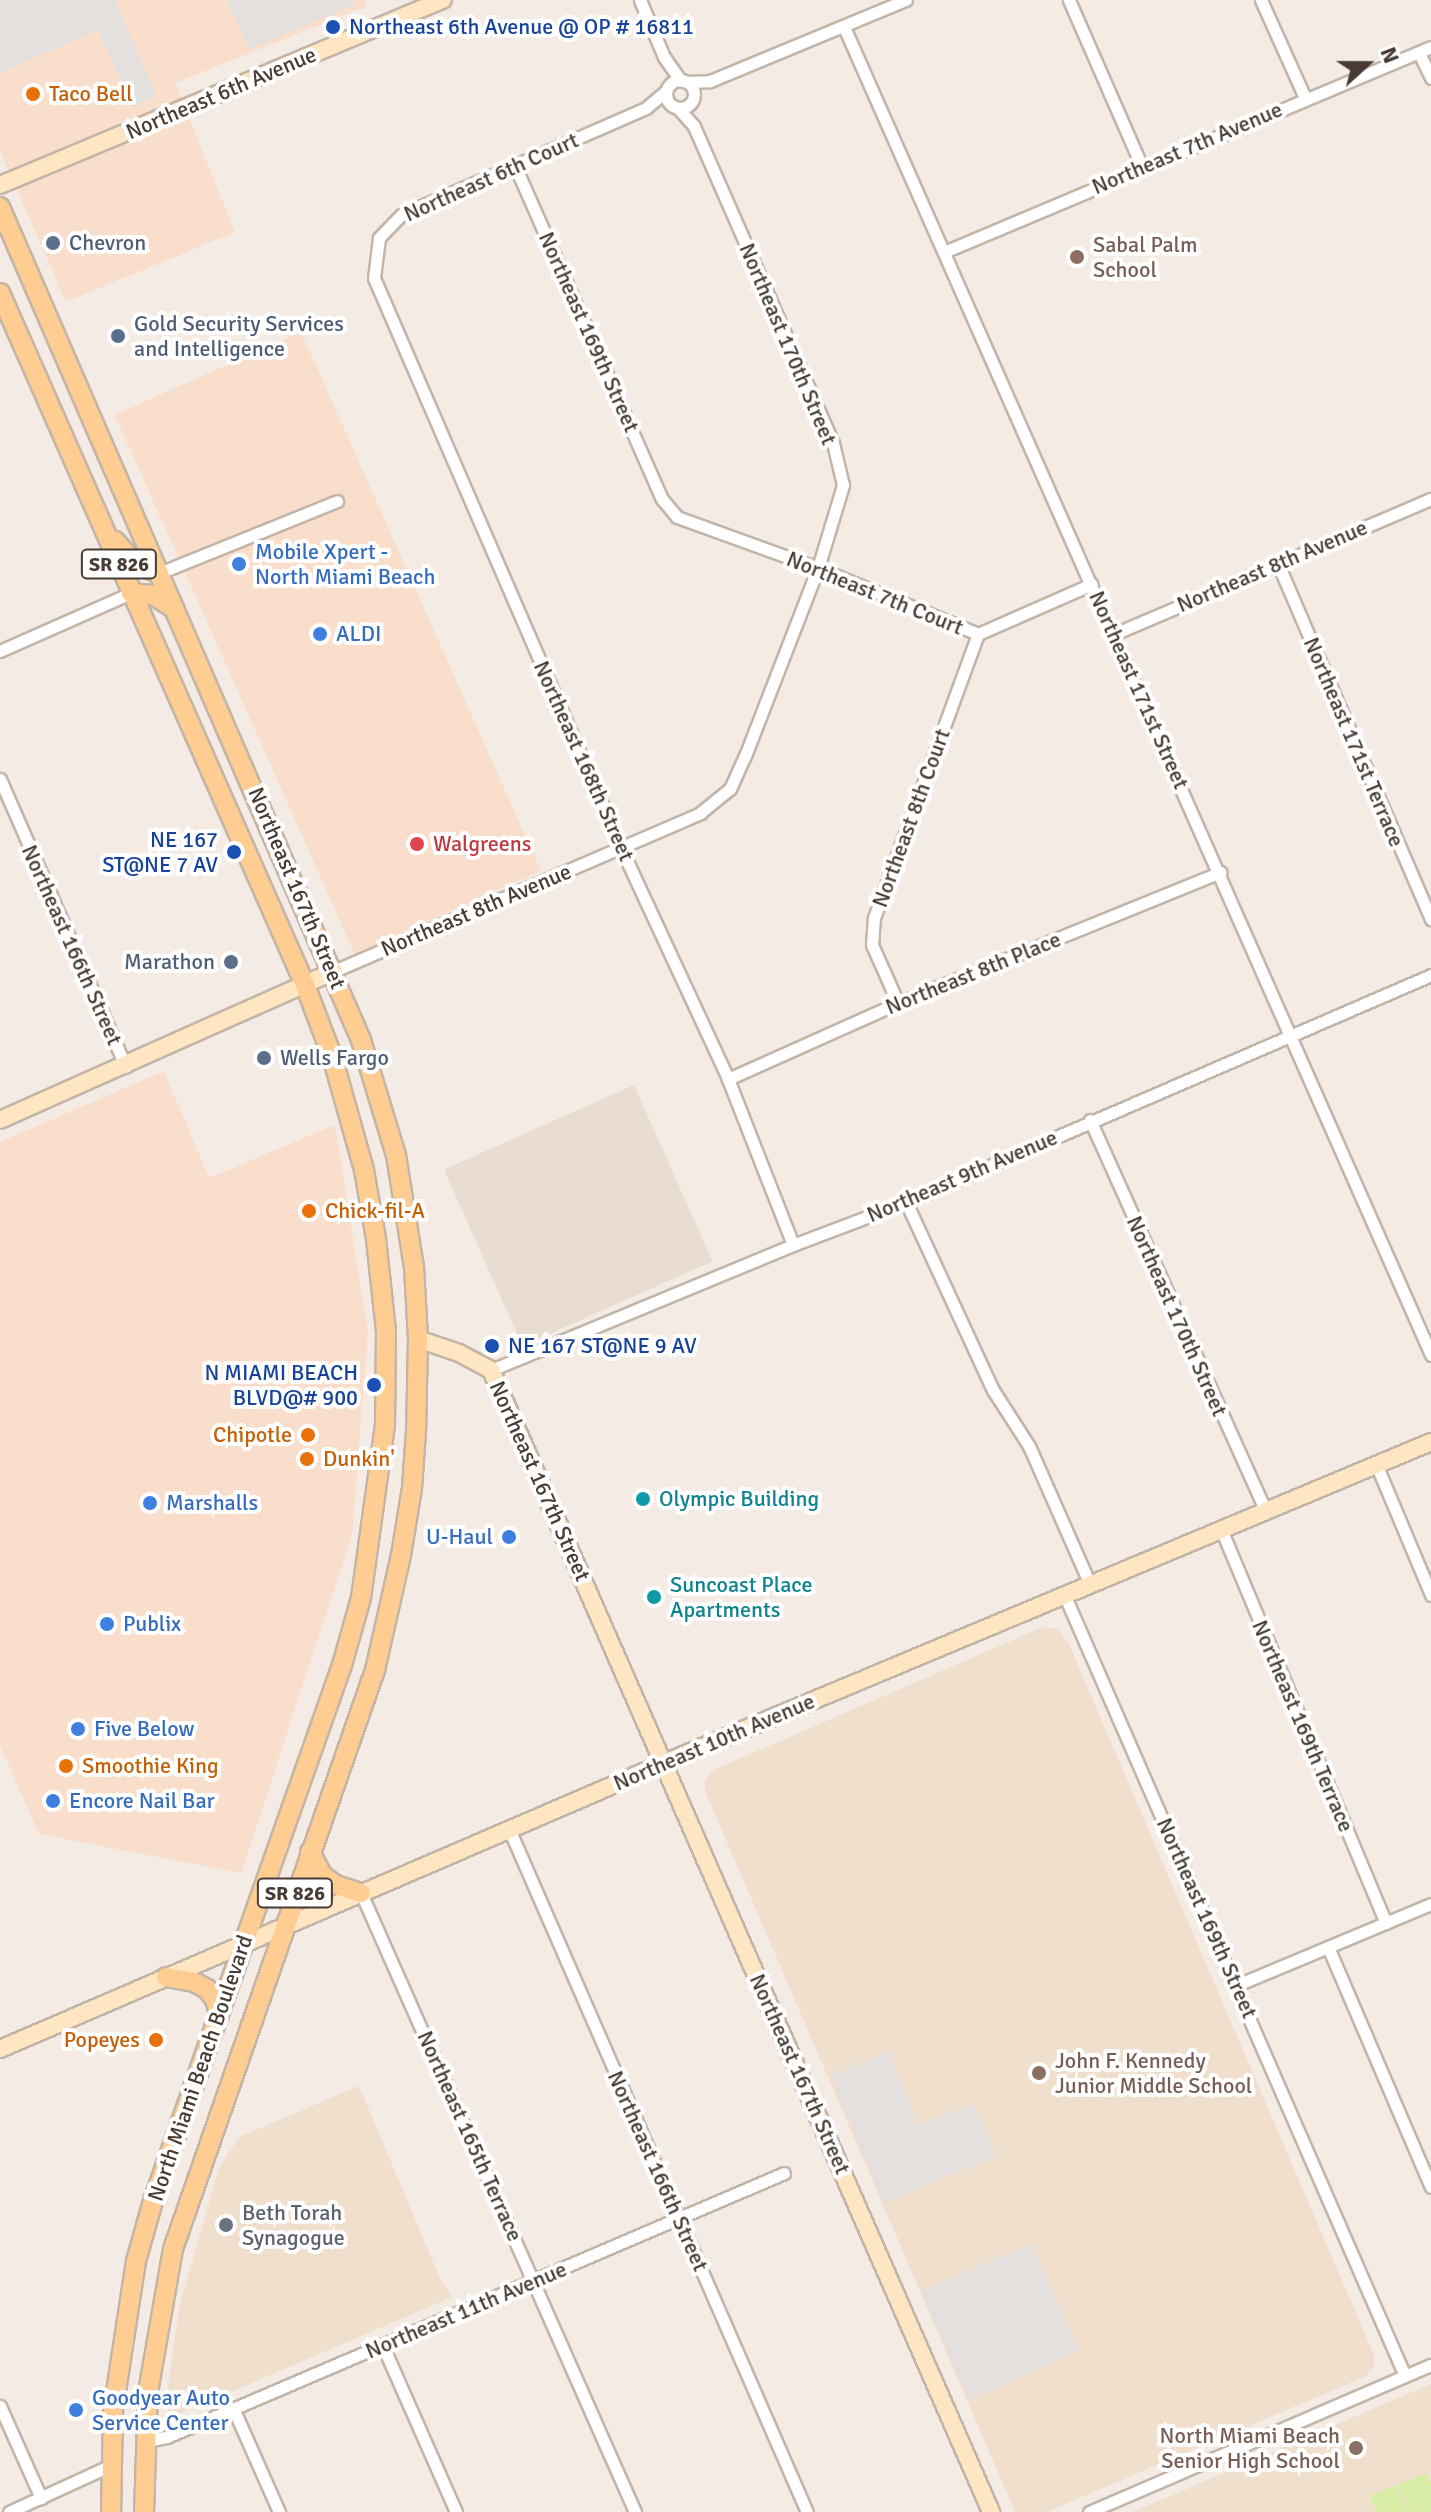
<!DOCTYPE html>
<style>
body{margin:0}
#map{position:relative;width:1431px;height:2512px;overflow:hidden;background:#f4ece4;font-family:Signika,sans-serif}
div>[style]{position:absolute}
.residential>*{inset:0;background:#e9ddd1;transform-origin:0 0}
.commercial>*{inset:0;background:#f9decc;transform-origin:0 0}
.education>*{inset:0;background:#efdfcc}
.green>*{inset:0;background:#daeda7}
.parking>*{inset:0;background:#e4e0dd;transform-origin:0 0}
.roads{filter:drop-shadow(2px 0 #c3b5a8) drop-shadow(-2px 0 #c3b5a8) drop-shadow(0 2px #c3b5a8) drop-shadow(0 -2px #c3b5a8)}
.street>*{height:11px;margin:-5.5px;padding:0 5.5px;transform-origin:5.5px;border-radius:5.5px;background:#fff}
.street>.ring{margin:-5.5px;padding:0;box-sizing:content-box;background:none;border:11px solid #fff;border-radius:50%}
.secondary>*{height:16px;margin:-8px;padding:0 8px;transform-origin:8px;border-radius:8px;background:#ffe6c3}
.primary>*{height:18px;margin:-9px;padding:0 9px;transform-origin:9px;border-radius:9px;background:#ffcd92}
.dots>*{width:22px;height:22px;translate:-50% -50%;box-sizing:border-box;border:4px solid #fff;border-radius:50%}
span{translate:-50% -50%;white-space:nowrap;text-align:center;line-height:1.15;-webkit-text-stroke:8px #fff;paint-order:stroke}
.shield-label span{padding:2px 6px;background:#fff;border:2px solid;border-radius:6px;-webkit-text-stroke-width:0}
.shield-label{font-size:20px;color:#473b33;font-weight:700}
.transit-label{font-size:22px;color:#164399}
.left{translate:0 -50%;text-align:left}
.right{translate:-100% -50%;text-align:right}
.street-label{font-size:22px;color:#473b33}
.food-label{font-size:22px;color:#c56008}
.service-label{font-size:22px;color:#4e5e75}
.education-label{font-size:22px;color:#785e54}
.shop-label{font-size:22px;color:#366cbe}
.health-label{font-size:22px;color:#be3a42}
.culture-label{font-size:22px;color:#0d838f}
.worship-label{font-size:22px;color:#5b616d}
.north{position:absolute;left:1327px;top:24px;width:80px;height:80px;-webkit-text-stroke:6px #fff;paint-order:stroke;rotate:69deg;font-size:22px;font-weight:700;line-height:32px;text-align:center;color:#473b33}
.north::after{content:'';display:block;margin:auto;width:28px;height:36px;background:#473b33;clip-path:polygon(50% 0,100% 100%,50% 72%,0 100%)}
</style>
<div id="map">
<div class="residential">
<i style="left:634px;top:1085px;width:193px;height:208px;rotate:66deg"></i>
</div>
<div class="commercial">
<i style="clip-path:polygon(0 0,364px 0,367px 6px,175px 83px,235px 232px,66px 302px,0 151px)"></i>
<i style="left:301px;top:332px;width:590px;height:204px;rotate:66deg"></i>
<i style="clip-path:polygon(164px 1071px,209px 1178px,335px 1125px,368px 1332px,352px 1536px,241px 1873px,39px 1834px,0 1745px,0 1142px)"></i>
</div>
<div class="education">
<i style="clip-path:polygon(1043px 1627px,1058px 1629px,1068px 1642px,1374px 2355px,1374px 2366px,1366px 2376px,1047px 2512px,1015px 2512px,705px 1791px,705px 1781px,711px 1771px)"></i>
<i style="clip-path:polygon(359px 2086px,439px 2276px,452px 2297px,175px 2416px,168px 2410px,168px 2387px,179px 2307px,219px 2168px,239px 2137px)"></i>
<i style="clip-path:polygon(1431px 2384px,1431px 2512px,1133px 2512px)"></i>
</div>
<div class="green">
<i style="clip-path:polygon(1427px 2473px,1431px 2483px,1431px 2512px,1410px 2512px,1399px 2484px)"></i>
<i style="clip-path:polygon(1397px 2484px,1408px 2512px,1376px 2512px,1369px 2496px)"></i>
</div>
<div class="parking">
<i style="clip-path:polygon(0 0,115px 0,157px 96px,132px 107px,98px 30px,0 73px)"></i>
<i style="clip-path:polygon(227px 0,352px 0,354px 5px,249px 49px)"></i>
<i style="clip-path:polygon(888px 2051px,919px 2125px,974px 2103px,996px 2156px,884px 2203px,831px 2075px)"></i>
<i style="left:1031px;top:2243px;width:118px;height:120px;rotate:66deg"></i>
</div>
<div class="roads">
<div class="street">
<i style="left:640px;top:0;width:62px;rotate:67.2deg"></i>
<i style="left:664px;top:57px;width:29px;rotate:55deg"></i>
<i style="left:1069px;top:0;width:182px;rotate:66.4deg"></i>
<i style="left:1261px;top:0;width:107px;rotate:65.8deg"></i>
<i style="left:844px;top:27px;width:1452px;rotate:66.15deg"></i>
<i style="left:1419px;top:53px;width:28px;rotate:64deg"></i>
<i class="ring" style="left:666px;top:80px;width:17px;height:17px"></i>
<i style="left:686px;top:82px;width:24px;rotate:-2deg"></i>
<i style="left:710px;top:81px;width:212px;rotate:-22.5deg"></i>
<i style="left:666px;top:91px;width:26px;rotate:140deg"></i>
<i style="left:646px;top:108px;width:267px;rotate:156.4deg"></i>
<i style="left:401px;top:215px;width:32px;rotate:134deg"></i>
<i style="left:379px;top:238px;width:40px;rotate:97.1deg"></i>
<i style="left:374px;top:278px;width:621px;rotate:66.57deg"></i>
<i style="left:621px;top:848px;width:255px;rotate:65.1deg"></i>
<i style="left:728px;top:1079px;width:178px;rotate:68.6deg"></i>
<i style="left:515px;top:166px;width:364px;rotate:66.2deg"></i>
<i style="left:662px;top:499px;width:23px;rotate:50deg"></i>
<i style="left:677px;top:517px;width:150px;rotate:19.9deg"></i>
<i style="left:818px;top:568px;width:173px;rotate:22.4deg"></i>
<i style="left:978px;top:634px;width:124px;rotate:-23.7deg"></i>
<i style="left:944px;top:252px;width:528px;rotate:-22.83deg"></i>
<i style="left:1278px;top:564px;width:387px;rotate:66.7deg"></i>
<i style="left:159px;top:573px;width:192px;rotate:-22deg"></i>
<i style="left:1114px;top:634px;width:345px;rotate:-23.1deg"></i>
<i style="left:0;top:651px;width:143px;rotate:-23.9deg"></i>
<i style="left:0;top:779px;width:314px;rotate:66.4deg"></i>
<i style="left:334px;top:971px;width:399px;rotate:-23.3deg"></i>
<i style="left:700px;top:813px;width:38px;rotate:-39deg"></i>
<i style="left:730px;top:789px;width:36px;rotate:-66deg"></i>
<i style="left:745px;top:756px;width:202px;rotate:-68.8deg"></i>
<i style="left:818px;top:568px;width:87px;rotate:-73.2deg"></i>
<i style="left:843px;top:485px;width:43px;rotate:-103.4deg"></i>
<i style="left:833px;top:443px;width:346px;rotate:-113.7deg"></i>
<i style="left:694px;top:126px;width:24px;rotate:-132deg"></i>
<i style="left:898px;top:1003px;width:64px;rotate:-114.1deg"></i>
<i style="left:872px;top:945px;width:27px;rotate:-86deg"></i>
<i style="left:874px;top:918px;width:302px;rotate:-69.9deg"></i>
<i style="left:728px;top:1079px;width:186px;rotate:-24.1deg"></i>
<i style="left:898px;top:1003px;width:348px;rotate:-22.1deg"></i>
<i style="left:1090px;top:1120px;width:427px;rotate:65.8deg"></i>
<i style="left:906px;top:1202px;width:207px;rotate:65.2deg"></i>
<i style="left:993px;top:1390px;width:67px;rotate:57.3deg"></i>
<i style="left:1029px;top:1446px;width:151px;rotate:66.2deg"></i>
<i style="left:491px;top:1370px;width:327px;rotate:-22.5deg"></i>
<i style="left:793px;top:1245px;width:121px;rotate:-20.8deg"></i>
<i style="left:906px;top:1202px;width:572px;rotate:-23.38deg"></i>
<i style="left:1376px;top:1464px;width:142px;rotate:67.2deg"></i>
<i style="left:1221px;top:1529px;width:427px;rotate:67.3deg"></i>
<i style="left:1064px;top:1594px;width:853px;rotate:66.44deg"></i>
<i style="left:509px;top:1829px;width:745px;rotate:66.43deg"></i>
<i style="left:361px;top:1893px;width:677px;rotate:66.12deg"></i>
<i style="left:1328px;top:1947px;width:261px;rotate:66.8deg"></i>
<i style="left:1237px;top:1985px;width:210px;rotate:-22.7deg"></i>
<i style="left:382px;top:2344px;width:184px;rotate:66.2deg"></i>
<i style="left:0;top:2406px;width:101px;rotate:66deg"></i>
<i style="left:233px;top:2408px;width:114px;rotate:66.1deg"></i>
<i style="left:146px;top:2441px;width:21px;rotate:-11deg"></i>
<i style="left:167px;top:2437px;width:671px;rotate:-23.16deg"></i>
<i style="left:9px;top:2512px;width:112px;rotate:-24.7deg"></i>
<i style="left:1089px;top:2512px;width:372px;rotate:-23.3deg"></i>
</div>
<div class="secondary">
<i style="left:0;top:185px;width:480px;rotate:-22.7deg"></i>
<i style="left:0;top:1120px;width:366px;rotate:-24deg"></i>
<i style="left:418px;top:1339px;width:43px;rotate:18.9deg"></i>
<i style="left:459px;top:1353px;width:36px;rotate:28deg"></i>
<i style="left:491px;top:1370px;width:1247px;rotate:66.35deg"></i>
<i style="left:0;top:2049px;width:723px;rotate:-23.3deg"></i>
<i style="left:664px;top:1763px;width:831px;rotate:-22.71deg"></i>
</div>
<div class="primary">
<i style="left:0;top:207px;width:908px;rotate:66.57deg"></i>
<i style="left:361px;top:1040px;width:120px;rotate:73.1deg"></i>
<i style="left:396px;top:1155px;width:113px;rotate:80.9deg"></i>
<i style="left:414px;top:1267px;width:72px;rotate:86.8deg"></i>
<i style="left:418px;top:1339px;width:92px;rotate:91.2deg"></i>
<i style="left:416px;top:1431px;width:57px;rotate:94deg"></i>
<i style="left:412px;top:1488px;width:68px;rotate:99.3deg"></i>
<i style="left:401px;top:1555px;width:118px;rotate:102.7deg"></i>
<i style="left:375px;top:1670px;width:613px;rotate:109.23deg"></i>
<i style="left:173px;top:2249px;width:145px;rotate:99.9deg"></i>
<i style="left:148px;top:2392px;width:120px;rotate:91.9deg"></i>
<i style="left:0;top:293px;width:756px;rotate:66.21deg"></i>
<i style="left:305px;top:985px;width:76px;rotate:69.2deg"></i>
<i style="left:332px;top:1056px;width:118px;rotate:74.3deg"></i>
<i style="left:364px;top:1170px;width:70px;rotate:80.1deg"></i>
<i style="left:376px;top:1239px;width:93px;rotate:83.8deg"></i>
<i style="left:386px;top:1331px;width:94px;rotate:90.6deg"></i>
<i style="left:385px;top:1425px;width:175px;rotate:97.9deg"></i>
<i style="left:361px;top:1598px;width:70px;rotate:105.8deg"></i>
<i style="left:342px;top:1665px;width:568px;rotate:109.42deg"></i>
<i style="left:153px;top:2201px;width:62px;rotate:105.8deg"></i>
<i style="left:136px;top:2261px;width:152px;rotate:98.7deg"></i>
<i style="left:113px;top:2411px;width:101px;rotate:91.1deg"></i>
<i style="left:115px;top:541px;width:30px;rotate:48deg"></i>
<i style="left:135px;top:563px;width:26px;rotate:23deg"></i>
<i style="left:131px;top:593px;width:22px;rotate:5deg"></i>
<i style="left:153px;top:595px;width:25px;rotate:32deg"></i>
<i style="left:310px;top:1852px;width:26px;rotate:62deg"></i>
<i style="left:322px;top:1875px;width:17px;rotate:36deg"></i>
<i style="left:336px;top:1885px;width:26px;rotate:18deg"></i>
<i style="left:166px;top:1977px;width:28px;rotate:10deg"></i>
<i style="left:194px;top:1982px;width:15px;rotate:28deg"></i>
<i style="left:207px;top:1989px;width:13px;rotate:51deg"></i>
<i style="left:215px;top:1999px;width:16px;rotate:75deg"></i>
</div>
</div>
<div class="dots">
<i style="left:333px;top:27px;background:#1a4fb4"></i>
<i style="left:33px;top:94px;background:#e8710a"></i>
<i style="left:53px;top:243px;background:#5c6f8a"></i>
<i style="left:1077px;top:257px;background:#8d6e63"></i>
<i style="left:118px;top:336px;background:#5c6f8a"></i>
<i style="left:239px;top:564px;background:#3f7fe0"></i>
<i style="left:320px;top:634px;background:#3f7fe0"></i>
<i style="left:417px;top:844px;background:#e0444e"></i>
<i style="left:234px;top:852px;background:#1a4fb4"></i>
<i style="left:231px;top:962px;background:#5c6f8a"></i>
<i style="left:264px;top:1058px;background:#5c6f8a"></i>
<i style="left:309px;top:1211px;background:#e8710a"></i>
<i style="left:492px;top:1346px;background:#1a4fb4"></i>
<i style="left:374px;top:1385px;background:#1a4fb4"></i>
<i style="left:308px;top:1435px;background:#e8710a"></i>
<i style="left:307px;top:1459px;background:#e8710a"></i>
<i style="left:643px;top:1499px;background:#0f9aa8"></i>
<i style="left:150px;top:1503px;background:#3f7fe0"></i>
<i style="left:509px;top:1537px;background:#3f7fe0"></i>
<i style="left:654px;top:1597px;background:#0f9aa8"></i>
<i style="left:107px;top:1624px;background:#3f7fe0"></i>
<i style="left:78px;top:1729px;background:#3f7fe0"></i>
<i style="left:66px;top:1766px;background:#e8710a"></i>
<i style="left:53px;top:1801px;background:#3f7fe0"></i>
<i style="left:156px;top:2040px;background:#e8710a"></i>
<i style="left:1039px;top:2073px;background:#8d6e63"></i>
<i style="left:226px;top:2225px;background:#6b7280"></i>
<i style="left:76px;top:2410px;background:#3f7fe0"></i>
<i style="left:1356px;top:2448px;background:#8d6e63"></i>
</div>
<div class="shield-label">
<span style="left:119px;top:564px">SR 826</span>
<span style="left:295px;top:1893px">SR 826</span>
</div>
<div class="transit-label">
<span class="left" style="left:349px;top:27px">Northeast 6th Avenue @ OP # 16811</span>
<span class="right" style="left:218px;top:852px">NE 167<br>ST@NE 7 AV</span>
<span class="left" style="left:508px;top:1346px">NE 167 ST@NE 9 AV</span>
<span class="right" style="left:358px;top:1385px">N MIAMI BEACH<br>BLVD@# 900</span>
</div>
<div class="street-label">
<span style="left:221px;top:93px;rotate:-23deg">Northeast 6th Avenue</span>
<span style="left:1187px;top:148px;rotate:-23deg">Northeast 7th Avenue</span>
<span style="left:491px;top:177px;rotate:-24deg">Northeast 6th Court</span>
<span style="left:589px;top:332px;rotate:66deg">Northeast 169th Street</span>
<span style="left:788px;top:344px;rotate:67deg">Northeast 170th Street</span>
<span style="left:1272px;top:566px;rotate:-23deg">Northeast 8th Avenue</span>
<span style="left:875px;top:593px;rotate:22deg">Northeast 7th Court</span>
<span style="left:1139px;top:690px;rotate:66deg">Northeast 171st Street</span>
<span style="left:1354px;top:742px;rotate:67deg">Northeast 171st Terrace</span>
<span style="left:584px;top:761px;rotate:66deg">Northeast 168th Street</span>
<span style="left:911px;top:818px;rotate:-70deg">Northeast 8th Court</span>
<span style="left:297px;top:888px;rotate:67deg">Northeast 167th Street</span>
<span style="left:476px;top:910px;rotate:-23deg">Northeast 8th Avenue</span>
<span style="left:72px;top:945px;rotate:66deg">Northeast 166th Street</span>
<span style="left:973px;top:973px;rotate:-22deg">Northeast 8th Place</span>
<span style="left:962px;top:1176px;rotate:-23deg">Northeast 9th Avenue</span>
<span style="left:1177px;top:1316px;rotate:66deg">Northeast 170th Street</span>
<span style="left:540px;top:1481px;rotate:66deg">Northeast 167th Street</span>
<span style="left:1303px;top:1726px;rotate:67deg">Northeast 169th Terrace</span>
<span style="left:714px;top:1742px;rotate:-23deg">Northeast 10th Avenue</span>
<span style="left:1207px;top:1918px;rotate:66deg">Northeast 169th Street</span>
<span style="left:200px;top:2068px;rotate:-71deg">North Miami Beach Boulevard</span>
<span style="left:800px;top:2074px;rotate:66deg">Northeast 167th Street</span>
<span style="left:470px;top:2136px;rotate:66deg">Northeast 165th Terrace</span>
<span style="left:658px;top:2171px;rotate:66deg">Northeast 166th Street</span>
<span style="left:466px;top:2310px;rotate:-23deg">Northeast 11th Avenue</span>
</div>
<div class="food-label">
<span class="left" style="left:49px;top:94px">Taco Bell</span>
<span class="left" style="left:325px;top:1211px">Chick-fil-A</span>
<span class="right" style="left:292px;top:1435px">Chipotle</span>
<span class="left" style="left:323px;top:1459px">Dunkin'</span>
<span class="left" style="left:82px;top:1766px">Smoothie King</span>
<span class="right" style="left:140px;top:2040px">Popeyes</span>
</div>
<div class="service-label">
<span class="left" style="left:69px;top:243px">Chevron</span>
<span class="left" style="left:134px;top:336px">Gold Security Services<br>and Intelligence</span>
<span class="right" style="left:215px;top:962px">Marathon</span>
<span class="left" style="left:280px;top:1058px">Wells Fargo</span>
</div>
<div class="education-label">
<span class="left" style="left:1093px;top:257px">Sabal Palm<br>School</span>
<span class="left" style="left:1055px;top:2073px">John F. Kennedy<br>Junior Middle School</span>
<span class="right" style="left:1340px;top:2448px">North Miami Beach<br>Senior High School</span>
</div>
<div class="shop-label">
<span class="left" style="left:255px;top:564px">Mobile Xpert -<br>North Miami Beach</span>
<span class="left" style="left:336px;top:634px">ALDI</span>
<span class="left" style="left:166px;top:1503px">Marshalls</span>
<span class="right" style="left:493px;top:1537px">U-Haul</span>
<span class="left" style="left:123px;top:1624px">Publix</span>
<span class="left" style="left:94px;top:1729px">Five Below</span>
<span class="left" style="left:69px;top:1801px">Encore Nail Bar</span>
<span class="left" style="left:92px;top:2410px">Goodyear Auto<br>Service Center</span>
</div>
<div class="health-label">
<span class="left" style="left:433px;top:844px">Walgreens</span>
</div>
<div class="culture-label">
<span class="left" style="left:659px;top:1499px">Olympic Building</span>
<span class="left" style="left:670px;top:1597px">Suncoast Place<br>Apartments</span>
</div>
<div class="worship-label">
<span class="left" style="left:242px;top:2225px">Beth Torah<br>Synagogue</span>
</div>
<div class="north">N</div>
</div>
